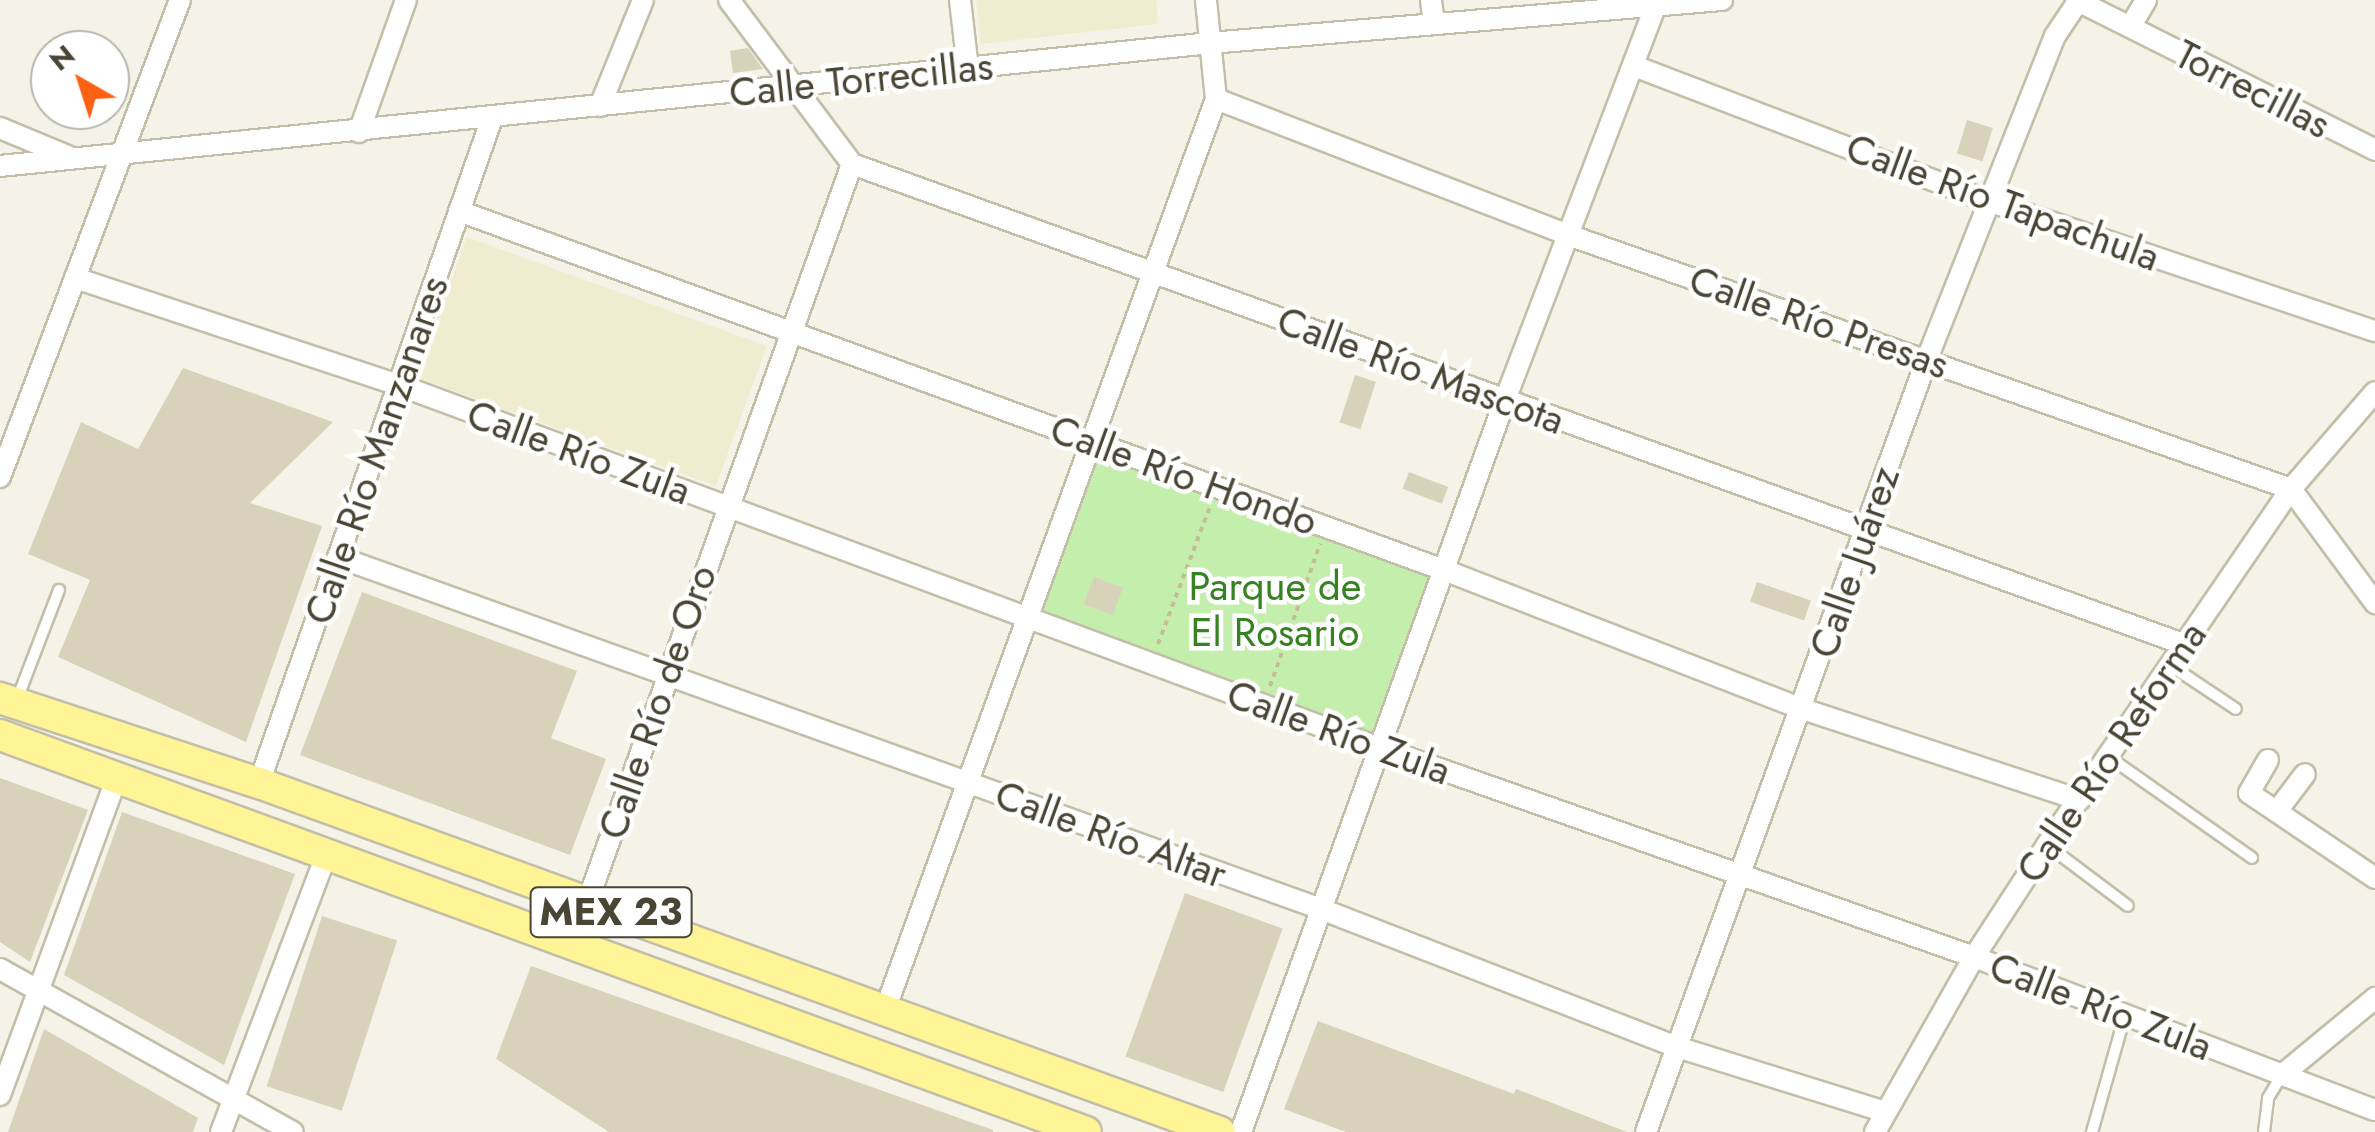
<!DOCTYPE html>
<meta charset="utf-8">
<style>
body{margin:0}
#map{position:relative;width:2375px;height:1132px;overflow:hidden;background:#f5f3e7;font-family:Jost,sans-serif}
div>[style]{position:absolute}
.education>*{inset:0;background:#f0eccf;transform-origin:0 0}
.green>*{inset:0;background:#c4eeab;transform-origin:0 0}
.building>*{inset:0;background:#d8d2bb;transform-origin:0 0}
.path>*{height:4px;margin-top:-2px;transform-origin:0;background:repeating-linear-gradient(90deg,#c5bd98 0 5px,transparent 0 10px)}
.roads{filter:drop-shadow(2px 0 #c2bea8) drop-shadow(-2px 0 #c2bea8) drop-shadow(0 2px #c2bea8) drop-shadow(0 -2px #c2bea8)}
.lane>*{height:10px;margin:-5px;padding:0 5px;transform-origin:5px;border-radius:5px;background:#fff}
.street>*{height:20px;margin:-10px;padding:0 10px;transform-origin:10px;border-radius:10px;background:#fff}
.primary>*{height:30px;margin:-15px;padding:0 15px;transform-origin:15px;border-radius:15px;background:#fff496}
span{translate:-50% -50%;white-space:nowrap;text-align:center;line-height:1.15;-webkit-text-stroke:9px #fff;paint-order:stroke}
.shield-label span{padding:2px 8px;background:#fff;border:2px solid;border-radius:8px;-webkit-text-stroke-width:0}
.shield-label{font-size:38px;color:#494535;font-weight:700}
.street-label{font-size:40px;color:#494535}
.park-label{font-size:40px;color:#358221}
.north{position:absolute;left:30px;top:30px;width:100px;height:100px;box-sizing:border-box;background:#fff;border:2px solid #b6b5ae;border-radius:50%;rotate:321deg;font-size:28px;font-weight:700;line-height:40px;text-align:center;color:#494535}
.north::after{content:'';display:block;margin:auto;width:35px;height:45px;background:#ff6114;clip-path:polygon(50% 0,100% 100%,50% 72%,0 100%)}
</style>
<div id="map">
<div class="education">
<i style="clip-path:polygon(976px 0,1156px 0,1158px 24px,981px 44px)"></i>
<i style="left:467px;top:237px;width:319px;height:149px;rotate:20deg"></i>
</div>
<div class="green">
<i style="left:1094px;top:448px;width:365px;height:177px;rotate:20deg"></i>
</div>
<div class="building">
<i style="clip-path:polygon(748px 48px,763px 69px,733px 73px,730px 51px)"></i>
<i style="left:1967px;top:120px;width:27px;height:35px;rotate:17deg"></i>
<i style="clip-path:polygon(183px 368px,333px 422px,250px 503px,322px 526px,246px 742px,58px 657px,90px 580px,28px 554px,81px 422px,138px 449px)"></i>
<i style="left:1355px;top:375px;width:22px;height:50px;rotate:18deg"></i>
<i style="left:1409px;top:472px;width:42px;height:18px;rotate:21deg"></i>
<i style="left:1094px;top:577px;width:31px;height:29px;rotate:21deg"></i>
<i style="left:1757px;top:582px;width:57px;height:21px;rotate:19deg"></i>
<i style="clip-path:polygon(362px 592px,577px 671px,551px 738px,606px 759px,570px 855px,300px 755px)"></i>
<i style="clip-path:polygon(0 778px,88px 810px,30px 962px,0 942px)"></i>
<i style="clip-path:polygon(122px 812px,295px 874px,224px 1065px,64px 975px)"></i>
<i style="left:1185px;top:893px;width:104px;height:174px;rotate:20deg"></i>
<i style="left:322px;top:916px;width:79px;height:179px;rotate:18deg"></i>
<i style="clip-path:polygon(531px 966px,993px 1130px,993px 1132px,609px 1132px,496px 1059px)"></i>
<i style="clip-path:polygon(1318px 1021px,1514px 1094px,1516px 1089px,1627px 1132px,1346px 1132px,1284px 1109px)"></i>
<i style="clip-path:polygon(44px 1029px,198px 1118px,193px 1132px,8px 1132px)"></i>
</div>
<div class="path">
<i style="left:1158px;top:644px;width:150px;rotate:-69.3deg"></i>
<i style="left:1270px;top:686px;width:151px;rotate:-70.6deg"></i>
</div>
<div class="roads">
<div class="lane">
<i style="left:2170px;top:665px;width:79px;rotate:33.7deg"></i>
<i style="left:16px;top:702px;width:120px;rotate:-69deg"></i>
<i style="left:2109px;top:757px;width:175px;rotate:35.2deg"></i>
<i style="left:2047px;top:845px;width:101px;rotate:37deg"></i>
<i style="left:2092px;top:1132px;width:117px;rotate:-74.2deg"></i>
<i style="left:2264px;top:1132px;width:34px;rotate:-83deg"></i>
<i style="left:2268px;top:1098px;width:27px;rotate:-59deg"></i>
</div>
<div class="street">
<i style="left:729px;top:0;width:205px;rotate:53.1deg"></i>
<i style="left:852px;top:164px;width:1415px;rotate:19.83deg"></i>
<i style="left:960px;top:0;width:69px;rotate:83.4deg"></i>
<i style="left:1431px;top:0;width:24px;rotate:83deg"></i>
<i style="left:2076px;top:0;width:335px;rotate:26.6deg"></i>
<i style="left:2130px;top:27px;width:31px;rotate:-59deg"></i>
<i style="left:1634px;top:66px;width:382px;rotate:20.9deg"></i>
<i style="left:1991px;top:202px;width:405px;rotate:18.6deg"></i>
<i style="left:1216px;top:99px;width:381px;rotate:21.1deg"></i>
<i style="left:1571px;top:236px;width:763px;rotate:19.36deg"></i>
<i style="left:2291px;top:489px;width:142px;rotate:53.6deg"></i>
<i style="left:600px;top:106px;width:114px;rotate:-67.9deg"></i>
<i style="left:0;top:128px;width:78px;rotate:22.6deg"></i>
<i style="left:359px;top:132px;width:140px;rotate:-70.4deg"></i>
<i style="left:0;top:166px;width:1216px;rotate:-5.8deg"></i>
<i style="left:1210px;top:43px;width:514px;rotate:-4.8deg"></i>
<i style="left:459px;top:211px;width:1048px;rotate:20.03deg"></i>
<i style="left:1444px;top:570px;width:385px;rotate:21.2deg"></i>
<i style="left:1803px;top:709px;width:291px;rotate:18.2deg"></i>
<i style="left:75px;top:278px;width:341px;rotate:18.3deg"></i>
<i style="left:399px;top:385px;width:1046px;rotate:20.31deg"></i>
<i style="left:1380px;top:748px;width:630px;rotate:19.38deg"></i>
<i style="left:1974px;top:957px;width:429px;rotate:20.9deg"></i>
<i style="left:0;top:477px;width:510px;rotate:-69.33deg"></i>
<i style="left:338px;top:557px;width:1044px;rotate:19.7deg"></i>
<i style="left:1321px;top:909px;width:385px;rotate:21.2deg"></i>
<i style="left:1680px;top:1048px;width:212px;rotate:17.3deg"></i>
<i style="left:2268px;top:760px;width:38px;rotate:120deg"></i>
<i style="left:2249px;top:793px;width:152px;rotate:34deg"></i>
<i style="left:259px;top:783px;width:705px;rotate:-70.69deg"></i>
<i style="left:2277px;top:811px;width:46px;rotate:-52.9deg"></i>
<i style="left:587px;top:903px;width:785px;rotate:-70.27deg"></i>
<i style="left:0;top:969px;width:335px;rotate:29.1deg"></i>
<i style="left:885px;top:1010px;width:969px;rotate:-70.03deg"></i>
<i style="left:1216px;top:99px;width:100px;rotate:-95.8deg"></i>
<i style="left:2282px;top:1075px;width:121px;rotate:-39.6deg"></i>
<i style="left:0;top:1095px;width:337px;rotate:-69.8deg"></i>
<i style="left:221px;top:1132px;width:296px;rotate:-69.2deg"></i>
<i style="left:1241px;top:1132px;width:778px;rotate:-70.17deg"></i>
<i style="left:1505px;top:400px;width:428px;rotate:-69.1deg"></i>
<i style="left:1646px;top:1132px;width:822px;rotate:-70.02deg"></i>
<i style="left:1927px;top:359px;width:347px;rotate:-68.4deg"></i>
<i style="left:2055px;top:36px;width:43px;rotate:-56.3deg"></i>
<i style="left:1875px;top:1132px;width:201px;rotate:-60.5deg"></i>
<i style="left:1974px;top:957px;width:134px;rotate:-56.9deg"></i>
<i style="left:2047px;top:845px;width:432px;rotate:-55.6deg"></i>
<i style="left:2291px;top:489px;width:128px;rotate:-49.1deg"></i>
</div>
<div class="primary">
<i style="left:0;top:698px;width:273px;rotate:18.2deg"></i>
<i style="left:259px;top:783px;width:1022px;rotate:19.96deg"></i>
<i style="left:0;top:735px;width:1156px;rotate:20.08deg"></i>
</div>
</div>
<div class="shield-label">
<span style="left:611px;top:912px">MEX 23</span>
</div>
<div class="street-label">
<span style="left:861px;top:79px;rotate:-6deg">Calle Torrecillas</span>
<span style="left:2253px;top:89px;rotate:27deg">Torrecillas</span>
<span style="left:2003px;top:202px;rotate:20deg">Calle Río Tapachula</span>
<span style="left:1819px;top:322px;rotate:19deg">Calle Río Presas</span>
<span style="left:1421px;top:370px;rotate:20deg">Calle Río Mascota</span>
<span style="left:376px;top:450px;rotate:-71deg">Calle Río Manzanares</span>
<span style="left:579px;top:452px;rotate:20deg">Calle Río Zula</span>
<span style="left:1184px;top:475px;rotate:20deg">Calle Río Hondo</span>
<span style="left:1854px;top:562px;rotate:-71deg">Calle Juárez</span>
<span style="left:657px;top:702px;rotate:-71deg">Calle Río de Oro</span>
<span style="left:1339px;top:732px;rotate:20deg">Calle Río Zula</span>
<span style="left:2111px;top:752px;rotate:-56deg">Calle Río Reforma</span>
<span style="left:1111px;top:834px;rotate:20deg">Calle Río Altar</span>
<span style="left:2101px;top:1006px;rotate:21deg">Calle Río Zula</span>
</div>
<div class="park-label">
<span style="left:1275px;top:609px">Parque de<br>El Rosario</span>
</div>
<div class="north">N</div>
</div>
